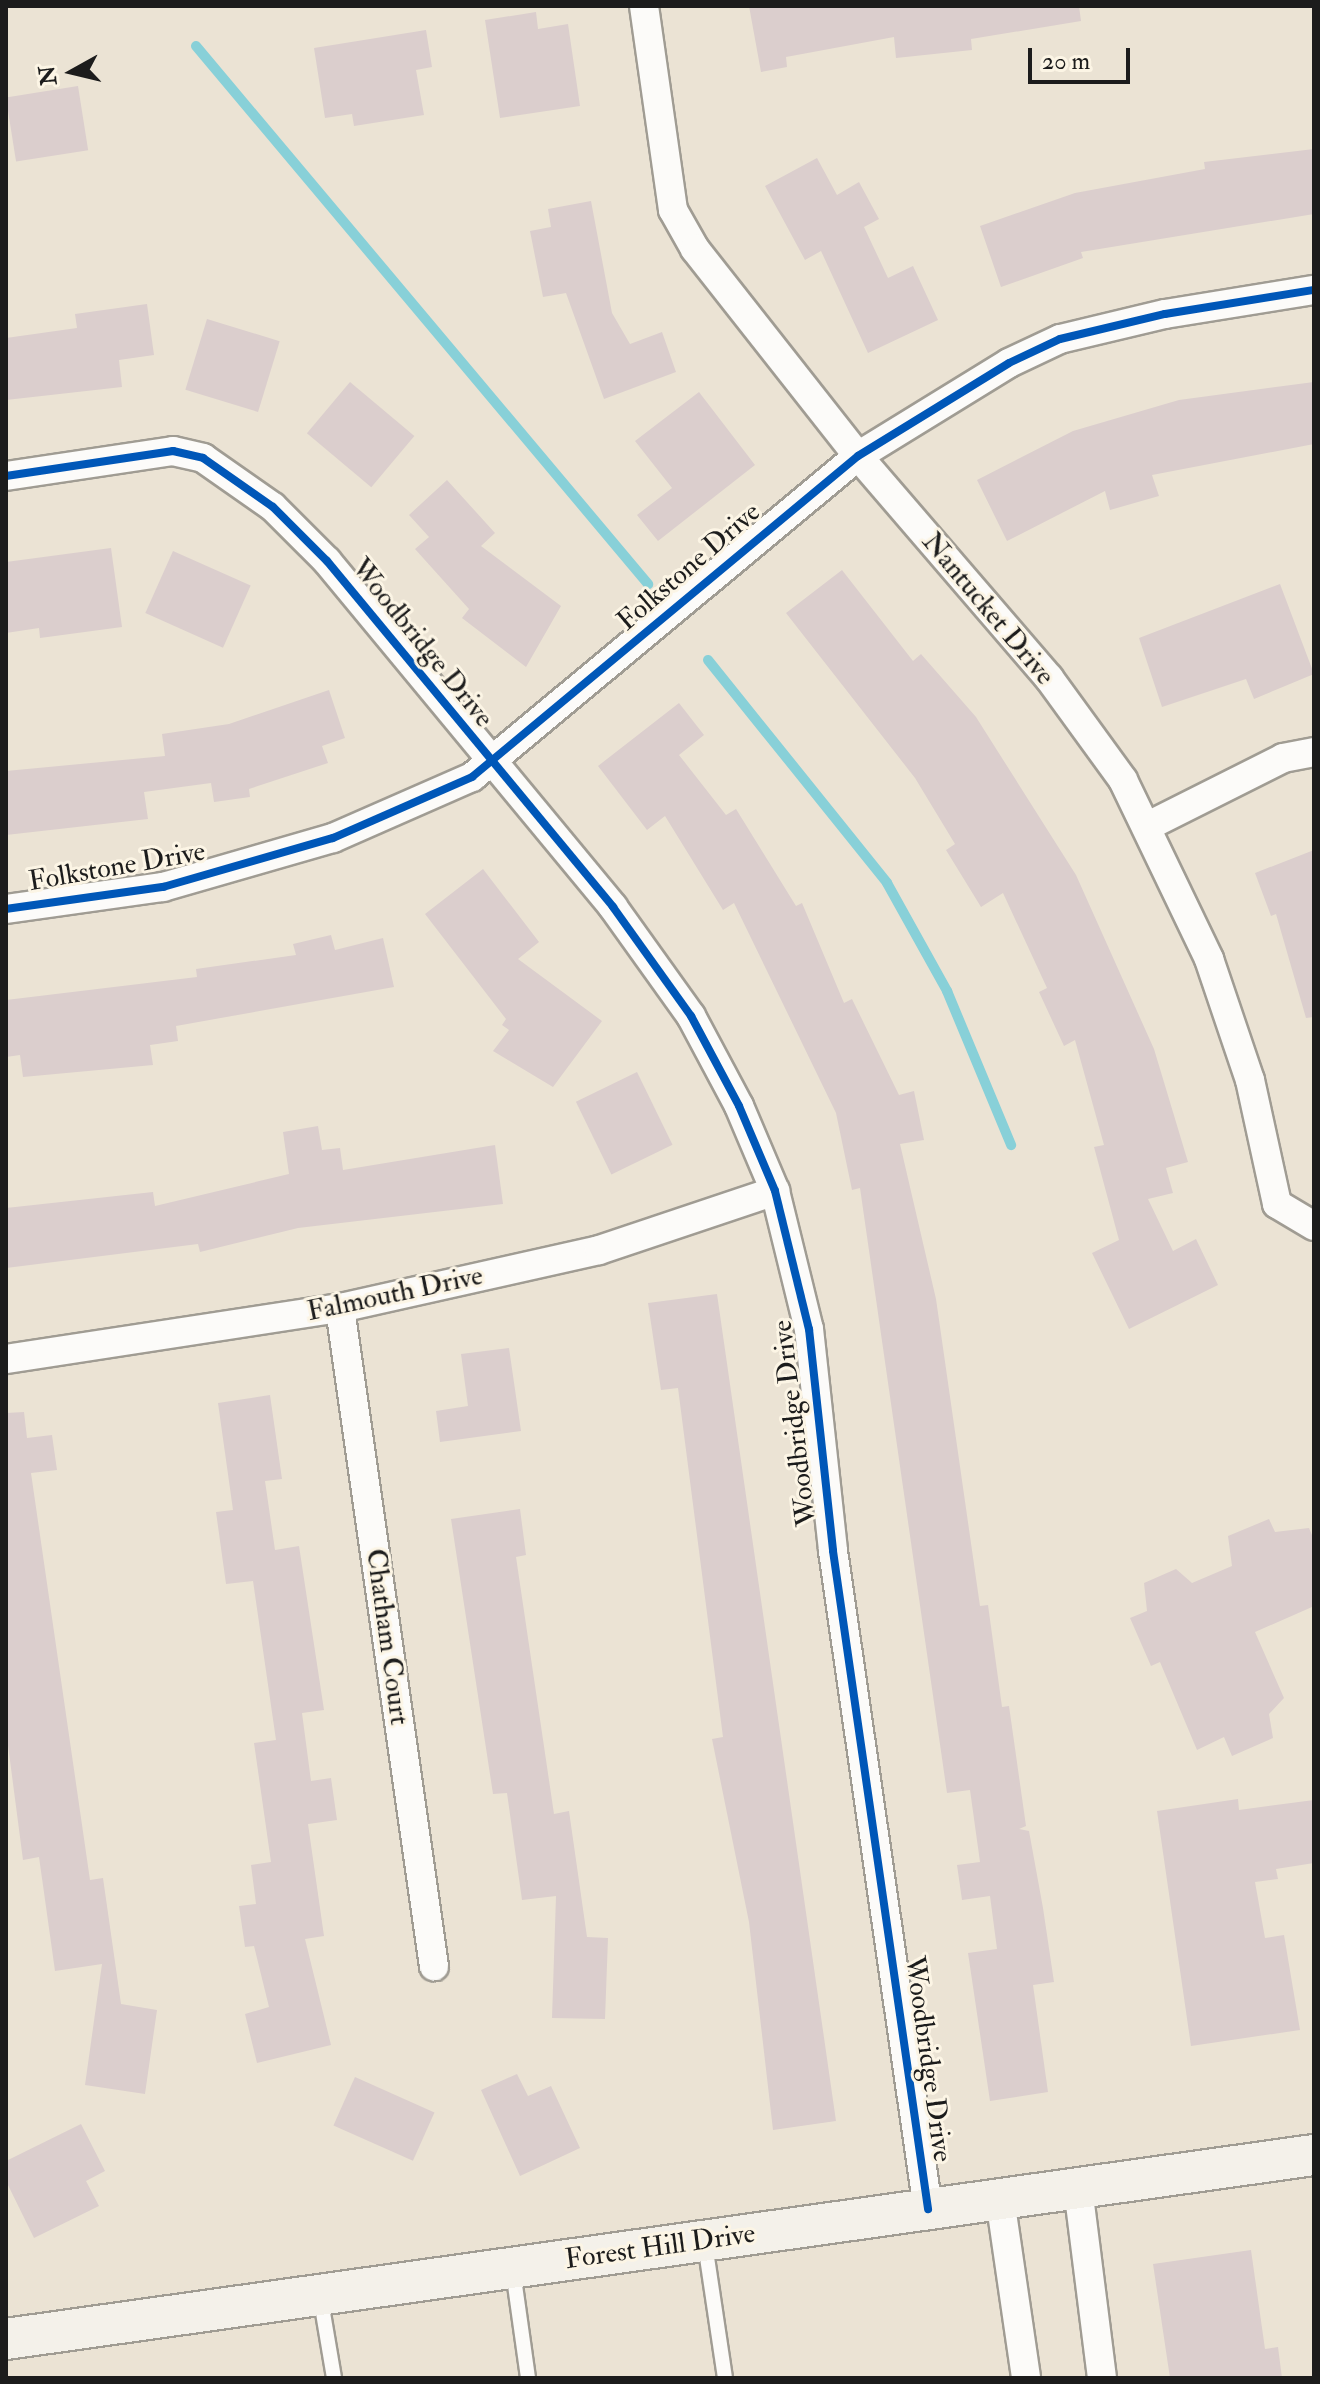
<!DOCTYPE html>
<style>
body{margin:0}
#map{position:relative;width:1320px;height:2384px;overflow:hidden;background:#ebe3d4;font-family:"IM FELL Double Pica",serif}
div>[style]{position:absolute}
.stream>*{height:10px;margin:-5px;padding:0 5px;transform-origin:5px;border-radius:5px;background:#88d0d8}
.building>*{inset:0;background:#dbcecd;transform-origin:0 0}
.roads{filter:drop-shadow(2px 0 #a09c93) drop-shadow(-2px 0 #a09c93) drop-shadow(0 2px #a09c93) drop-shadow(0 -2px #a09c93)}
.service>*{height:14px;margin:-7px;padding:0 7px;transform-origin:7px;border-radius:7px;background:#fcfbf9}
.minor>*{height:28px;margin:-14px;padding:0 14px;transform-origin:14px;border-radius:14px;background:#fcfbf9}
.secondary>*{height:40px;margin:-20px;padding:0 20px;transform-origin:20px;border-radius:20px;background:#f4f1ea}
.cycleway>*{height:8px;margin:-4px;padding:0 4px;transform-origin:4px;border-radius:4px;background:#0057b8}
span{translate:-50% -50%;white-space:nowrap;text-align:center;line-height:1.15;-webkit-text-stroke:6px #fcf5e5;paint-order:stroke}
.street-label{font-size:28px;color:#1c1c1c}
.frame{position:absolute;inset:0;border:8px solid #1c1c1c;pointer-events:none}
.north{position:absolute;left:32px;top:32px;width:80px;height:80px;-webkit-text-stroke:6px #fcf5e5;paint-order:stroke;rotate:262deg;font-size:22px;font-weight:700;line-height:32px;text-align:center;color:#1c1c1c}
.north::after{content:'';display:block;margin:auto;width:28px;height:36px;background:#1c1c1c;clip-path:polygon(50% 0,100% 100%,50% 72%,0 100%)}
.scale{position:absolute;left:1028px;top:48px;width:102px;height:36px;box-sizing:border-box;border:4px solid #1c1c1c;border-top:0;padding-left:10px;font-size:24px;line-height:28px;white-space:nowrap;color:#1c1c1c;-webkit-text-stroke:6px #fcf5e5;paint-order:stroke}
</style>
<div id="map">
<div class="stream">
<i style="left:196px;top:46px;width:703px;rotate:49.96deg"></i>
<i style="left:708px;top:660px;width:286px;rotate:51.2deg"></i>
<i style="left:887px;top:883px;width:124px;rotate:60.9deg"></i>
<i style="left:947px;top:991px;width:167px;rotate:67.4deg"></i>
</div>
<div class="building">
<i style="clip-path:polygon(749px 6px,1079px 6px,1081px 21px,971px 39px,972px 50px,896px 58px,894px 37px,786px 57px,787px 67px,761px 72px)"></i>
<i style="clip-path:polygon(536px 12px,538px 29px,568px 24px,580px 106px,500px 118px,485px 20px)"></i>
<i style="clip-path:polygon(426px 30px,432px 67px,416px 70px,424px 115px,354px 126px,352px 114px,325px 118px,314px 48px)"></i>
<i style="left:78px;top:86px;width:65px;height:73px;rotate:81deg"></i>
<i style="clip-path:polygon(1314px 149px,1314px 214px,1081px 252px,1083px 258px,1001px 287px,980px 226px,1075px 193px,1205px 169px,1204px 162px)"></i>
<i style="clip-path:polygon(817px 158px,837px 195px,859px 182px,879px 219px,864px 227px,888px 278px,913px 266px,938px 320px,868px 353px,821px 251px,805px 260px,765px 186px)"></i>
<i style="clip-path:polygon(591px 201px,612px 313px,630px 344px,662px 332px,676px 372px,604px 399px,566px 293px,543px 297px,530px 231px,551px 227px,548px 209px)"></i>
<i style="clip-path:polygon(147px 304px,154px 355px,119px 360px,122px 387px,6px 400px,6px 338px,77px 328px,75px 314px)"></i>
<i style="left:207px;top:319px;width:76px;height:74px;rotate:17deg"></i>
<i style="left:350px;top:382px;width:84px;height:67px;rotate:40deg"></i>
<i style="clip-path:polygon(1314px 382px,1314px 444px,1152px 475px,1159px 496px,1110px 510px,1105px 491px,1007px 541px,977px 480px,1073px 431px,1179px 400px)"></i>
<i style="clip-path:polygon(699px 392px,755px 465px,658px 541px,637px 515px,672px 488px,635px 441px)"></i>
<i style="clip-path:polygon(447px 480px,495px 533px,481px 546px,561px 606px,526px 667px,462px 618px,469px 609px,415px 549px,429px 537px,409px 515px)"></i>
<i style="clip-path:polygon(111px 548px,122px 627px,40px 638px,39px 628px,6px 633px,6px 562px)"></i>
<i style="left:173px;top:551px;width:85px;height:68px;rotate:24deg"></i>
<i style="clip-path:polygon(842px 570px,913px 661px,921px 654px,976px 717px,1076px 875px,1154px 1049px,1188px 1162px,1166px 1168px,1173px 1193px,1148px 1199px,1173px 1251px,1196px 1239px,1218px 1285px,1129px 1329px,1092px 1253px,1119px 1240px,1094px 1147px,1104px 1145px,1075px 1040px,1064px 1046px,1039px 992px,1047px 988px,1003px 893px,981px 907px,946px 850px,955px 844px,915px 778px,786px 613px)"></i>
<i style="clip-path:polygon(1280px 584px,1314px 674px,1254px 699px,1246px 679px,1162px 707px,1139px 638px)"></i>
<i style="clip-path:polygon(329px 690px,345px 738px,322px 746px,328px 763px,249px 789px,250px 797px,214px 802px,211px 783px,144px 792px,148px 819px,6px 835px,6px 771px,165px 756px,162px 734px,229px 724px)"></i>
<i style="clip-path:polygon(679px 703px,704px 735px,679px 755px,726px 815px,736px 809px,796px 906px,802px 903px,844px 1003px,852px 999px,899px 1095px,914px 1091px,924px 1140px,900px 1144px,936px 1299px,980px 1606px,988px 1605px,1002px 1707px,1009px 1706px,1026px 1826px,1019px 1829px,1029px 1831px,1043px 1908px,1054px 1982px,1033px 1985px,1048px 2092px,990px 2101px,968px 1953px,997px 1949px,990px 1896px,962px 1900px,957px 1865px,980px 1862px,970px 1790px,947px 1793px,860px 1188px,852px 1190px,836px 1113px,734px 903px,723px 910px,665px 816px,647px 830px,598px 766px)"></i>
<i style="clip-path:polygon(1314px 850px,1314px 1017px,1306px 1018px,1276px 914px,1271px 916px,1255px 873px)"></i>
<i style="clip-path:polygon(483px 869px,539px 942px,518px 959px,602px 1021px,553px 1087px,493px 1051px,509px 1030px,502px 1025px,506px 1019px,425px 914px)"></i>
<i style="clip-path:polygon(331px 935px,335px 950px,383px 938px,394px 987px,176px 1026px,178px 1041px,150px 1045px,153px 1065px,23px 1077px,20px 1055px,6px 1057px,6px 1000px,197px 977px,196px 969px,296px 955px,293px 944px)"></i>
<i style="left:637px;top:1072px;width:81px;height:68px;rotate:64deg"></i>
<i style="clip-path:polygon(318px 1126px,322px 1150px,340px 1148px,343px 1170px,495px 1145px,503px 1204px,298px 1228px,200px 1252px,198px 1244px,6px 1268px,6px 1208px,153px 1192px,155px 1206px,289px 1174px,283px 1132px)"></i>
<i style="clip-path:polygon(717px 1294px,836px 2121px,773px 2130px,749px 1922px,712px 1739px,723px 1737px,678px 1388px,661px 1390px,648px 1303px)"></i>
<i style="clip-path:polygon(509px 1348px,521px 1431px,440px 1442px,436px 1411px,468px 1406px,461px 1354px)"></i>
<i style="clip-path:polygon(270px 1395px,282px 1479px,265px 1481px,275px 1550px,299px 1546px,324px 1710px,302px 1713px,311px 1781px,331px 1778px,337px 1820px,308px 1824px,324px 1936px,305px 1939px,331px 2045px,257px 2063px,245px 2014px,269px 2007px,254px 1946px,245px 1947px,239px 1906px,256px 1904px,251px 1865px,271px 1862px,254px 1743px,276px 1740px,253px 1581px,226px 1584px,216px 1512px,233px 1510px,218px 1403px)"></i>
<i style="clip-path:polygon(24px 1412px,27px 1438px,52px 1435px,57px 1470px,31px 1473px,90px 1880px,103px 1878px,121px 2004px,157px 2010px,145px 2094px,85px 2085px,102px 1964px,55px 1971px,39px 1857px,23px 1860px,6px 1730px,6px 1413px)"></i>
<i style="clip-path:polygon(520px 1509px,526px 1555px,516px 1557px,554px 1814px,569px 1811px,587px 1937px,608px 1938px,605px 2019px,552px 2018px,556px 1896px,522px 1900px,507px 1793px,493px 1794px,451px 1519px)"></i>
<i style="clip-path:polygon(1269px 1519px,1275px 1532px,1309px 1528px,1314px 1540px,1312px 1607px,1255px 1632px,1284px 1698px,1269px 1714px,1273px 1738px,1232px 1756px,1224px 1737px,1197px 1750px,1160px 1662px,1151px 1666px,1130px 1618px,1147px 1611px,1144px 1583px,1176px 1569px,1192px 1583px,1232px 1566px,1228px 1536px)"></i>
<i style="clip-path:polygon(1238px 1799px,1239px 1810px,1314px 1800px,1314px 1863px,1276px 1869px,1278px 1879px,1255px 1882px,1265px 1938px,1284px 1935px,1300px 2030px,1191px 2046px,1157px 1811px)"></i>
<i style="clip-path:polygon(517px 2074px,528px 2096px,551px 2086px,580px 2148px,520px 2176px,481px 2090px)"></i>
<i style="left:355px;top:2077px;width:87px;height:53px;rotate:24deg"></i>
<i style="clip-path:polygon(81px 2124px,105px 2171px,86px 2181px,99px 2206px,34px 2238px,6px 2181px,6px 2161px)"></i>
<i style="clip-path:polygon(1251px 2250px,1265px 2349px,1278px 2347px,1282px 2378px,1170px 2378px,1153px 2264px)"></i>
</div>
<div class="roads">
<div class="service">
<i style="left:705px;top:2244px;width:135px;rotate:81.5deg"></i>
<i style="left:513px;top:2271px;width:108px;rotate:82deg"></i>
<i style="left:320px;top:2295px;width:84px;rotate:80.4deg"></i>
</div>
<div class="minor">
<i style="left:644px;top:6px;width:206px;rotate:81.9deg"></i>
<i style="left:673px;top:210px;width:45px;rotate:60.6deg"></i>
<i style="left:695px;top:249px;width:263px;rotate:51.8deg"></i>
<i style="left:858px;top:456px;width:293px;rotate:49.3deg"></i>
<i style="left:1049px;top:678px;width:126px;rotate:54deg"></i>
<i style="left:1123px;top:780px;width:199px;rotate:64.3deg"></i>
<i style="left:1209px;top:959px;width:128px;rotate:71.3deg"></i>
<i style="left:1250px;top:1080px;width:127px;rotate:77.7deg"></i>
<i style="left:1277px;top:1204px;width:43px;rotate:30.7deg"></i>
<i style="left:6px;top:476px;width:169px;rotate:-8.5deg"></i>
<i style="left:173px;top:451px;width:31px;rotate:13deg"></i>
<i style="left:203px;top:458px;width:85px;rotate:35deg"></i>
<i style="left:273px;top:507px;width:76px;rotate:45deg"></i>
<i style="left:327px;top:561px;width:449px;rotate:50.4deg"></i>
<i style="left:613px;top:907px;width:134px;rotate:54.4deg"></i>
<i style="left:691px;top:1016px;width:102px;rotate:61.9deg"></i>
<i style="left:739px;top:1106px;width:92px;rotate:67deg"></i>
<i style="left:775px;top:1191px;width:142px;rotate:76.2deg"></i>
<i style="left:809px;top:1329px;width:223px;rotate:83.8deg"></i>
<i style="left:833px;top:1551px;width:665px;rotate:81.78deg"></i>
<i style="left:1148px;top:826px;width:151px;rotate:-26.7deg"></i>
<i style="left:1283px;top:758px;width:32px;rotate:-11deg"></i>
<i style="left:6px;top:909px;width:159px;rotate:-8deg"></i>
<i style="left:163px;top:887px;width:177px;rotate:-16.1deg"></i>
<i style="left:333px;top:838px;width:152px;rotate:-23.7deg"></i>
<i style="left:472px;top:777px;width:502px;rotate:-39.75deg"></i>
<i style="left:858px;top:456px;width:177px;rotate:-31.6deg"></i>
<i style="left:1009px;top:363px;width:56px;rotate:-25.2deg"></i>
<i style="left:1060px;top:339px;width:108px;rotate:-13.4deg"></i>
<i style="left:1165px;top:314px;width:151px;rotate:-9.2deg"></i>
<i style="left:340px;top:1308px;width:665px;rotate:81.87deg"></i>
<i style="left:6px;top:1359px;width:338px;rotate:-8.7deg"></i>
<i style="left:340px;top:1308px;width:265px;rotate:-12.6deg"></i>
<i style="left:599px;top:1250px;width:186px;rotate:-18.5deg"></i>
<i style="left:1078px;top:2188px;width:192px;rotate:82.8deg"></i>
<i style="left:1000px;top:2199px;width:181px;rotate:81.7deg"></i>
</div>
<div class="secondary">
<i style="left:6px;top:2339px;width:1321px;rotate:-8.01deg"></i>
</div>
</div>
<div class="cycleway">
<i style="left:6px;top:476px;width:169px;rotate:-8.5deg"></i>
<i style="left:173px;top:451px;width:31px;rotate:13deg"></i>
<i style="left:203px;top:458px;width:85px;rotate:35deg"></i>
<i style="left:273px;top:507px;width:76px;rotate:45deg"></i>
<i style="left:327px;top:561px;width:449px;rotate:50.4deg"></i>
<i style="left:613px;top:907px;width:134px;rotate:54.4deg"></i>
<i style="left:691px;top:1016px;width:102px;rotate:61.9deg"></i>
<i style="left:739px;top:1106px;width:92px;rotate:67deg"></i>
<i style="left:775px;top:1191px;width:142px;rotate:76.2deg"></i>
<i style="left:809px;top:1329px;width:223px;rotate:83.8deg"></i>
<i style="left:833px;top:1551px;width:665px;rotate:81.78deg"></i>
<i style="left:6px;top:909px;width:159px;rotate:-8deg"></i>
<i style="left:163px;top:887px;width:177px;rotate:-16.1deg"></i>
<i style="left:333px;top:838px;width:152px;rotate:-23.7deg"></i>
<i style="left:472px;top:777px;width:502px;rotate:-39.75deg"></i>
<i style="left:858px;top:456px;width:177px;rotate:-31.6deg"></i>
<i style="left:1009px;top:363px;width:56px;rotate:-25.2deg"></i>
<i style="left:1060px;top:339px;width:108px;rotate:-13.4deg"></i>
<i style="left:1165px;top:314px;width:151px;rotate:-9.2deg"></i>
</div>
<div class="street-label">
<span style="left:689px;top:567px;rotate:-41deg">Folkstone Drive</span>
<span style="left:988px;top:609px;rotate:50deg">Nantucket Drive</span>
<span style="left:422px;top:643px;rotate:51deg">Woodbridge Drive</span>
<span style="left:117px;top:867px;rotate:-10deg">Folkstone Drive</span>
<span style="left:395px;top:1294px;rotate:-12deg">Falmouth Drive</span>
<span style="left:795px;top:1423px;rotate:-97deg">Woodbridge Drive</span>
<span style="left:387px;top:1637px;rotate:82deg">Chatham Court</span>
<span style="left:928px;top:2059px;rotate:82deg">Woodbridge Drive</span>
<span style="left:660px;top:2247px;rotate:-8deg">Forest Hill Drive</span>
</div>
<div class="frame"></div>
<div class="north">N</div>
<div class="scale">20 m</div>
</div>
